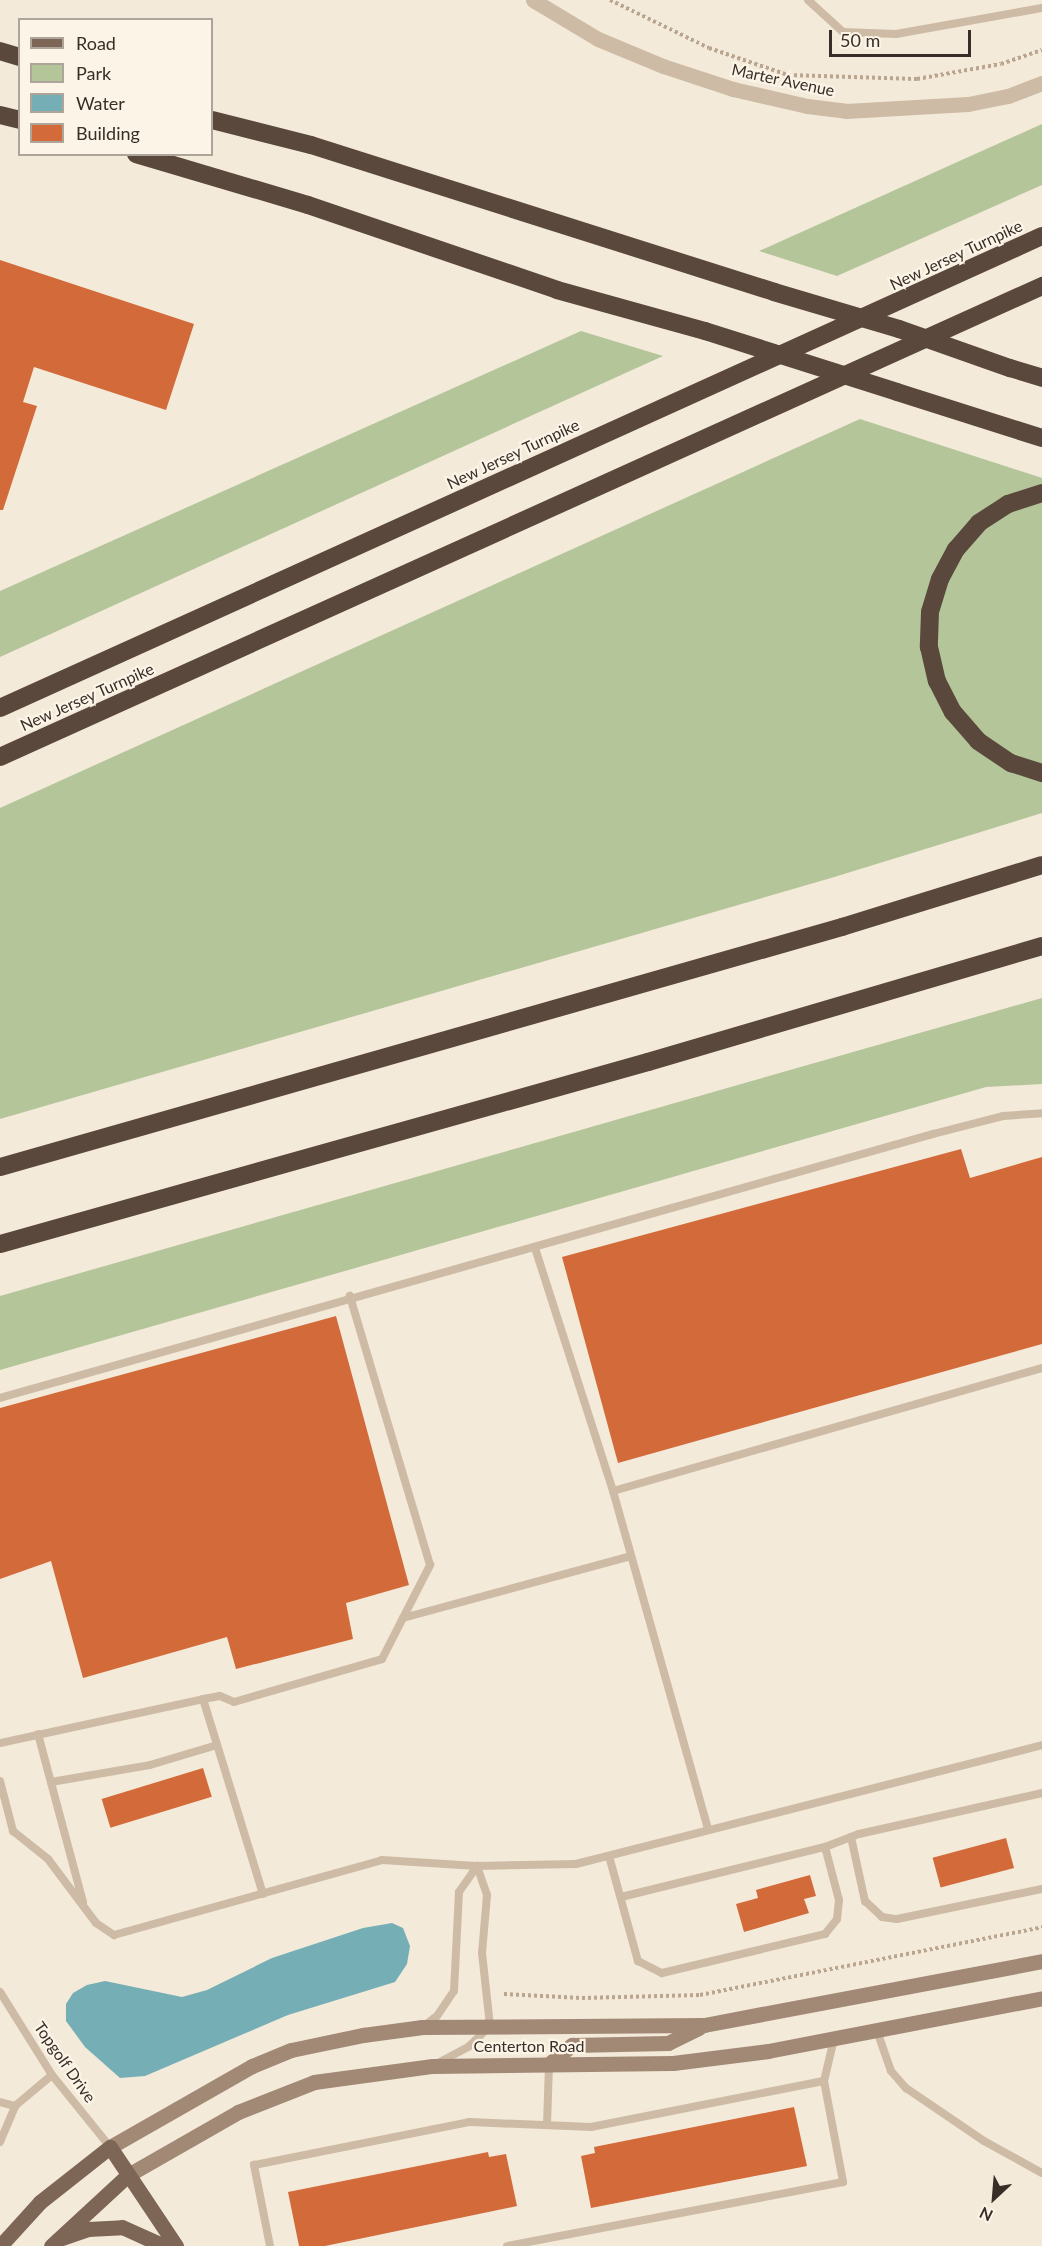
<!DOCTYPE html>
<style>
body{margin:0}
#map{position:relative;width:1042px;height:2246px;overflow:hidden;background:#f4eada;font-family:Lato,sans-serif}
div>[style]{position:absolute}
.green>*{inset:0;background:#b3c599}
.water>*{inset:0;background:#76aeb5}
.building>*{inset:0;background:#d36a3a;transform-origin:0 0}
.path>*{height:4px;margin-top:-2px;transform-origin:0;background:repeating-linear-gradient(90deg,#baa58f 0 3px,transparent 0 6px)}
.lane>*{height:8px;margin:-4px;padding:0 4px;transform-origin:4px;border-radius:4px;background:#cebba5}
.street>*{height:15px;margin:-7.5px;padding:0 7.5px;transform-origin:7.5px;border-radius:7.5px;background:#cebba5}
.secondary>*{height:15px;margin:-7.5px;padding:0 7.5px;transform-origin:7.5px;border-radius:7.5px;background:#a28976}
.primary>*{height:15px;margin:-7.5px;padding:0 7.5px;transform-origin:7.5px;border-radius:7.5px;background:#7d6656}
.highway>*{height:18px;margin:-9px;padding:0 9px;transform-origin:9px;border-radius:9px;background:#5b483d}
.highway-bridge>*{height:18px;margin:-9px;padding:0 9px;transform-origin:9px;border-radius:9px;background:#5b483d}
span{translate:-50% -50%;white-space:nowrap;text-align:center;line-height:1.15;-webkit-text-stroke:4.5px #fbf4e7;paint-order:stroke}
.street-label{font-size:16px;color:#392e27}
.legend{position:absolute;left:18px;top:18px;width:195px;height:138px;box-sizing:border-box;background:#fbf4e7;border:2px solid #ada59a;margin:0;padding:8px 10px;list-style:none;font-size:18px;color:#392e27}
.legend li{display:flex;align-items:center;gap:12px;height:30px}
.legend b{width:30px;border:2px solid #ada59a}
.north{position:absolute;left:964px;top:2168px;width:60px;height:60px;-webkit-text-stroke:4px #fbf4e7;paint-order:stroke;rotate:206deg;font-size:16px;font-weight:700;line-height:24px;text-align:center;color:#392e27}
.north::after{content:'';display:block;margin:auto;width:21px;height:27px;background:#392e27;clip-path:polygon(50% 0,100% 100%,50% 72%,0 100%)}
.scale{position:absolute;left:829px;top:30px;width:142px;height:27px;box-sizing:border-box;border:3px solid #392e27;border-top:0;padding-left:8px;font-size:18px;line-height:21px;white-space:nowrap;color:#392e27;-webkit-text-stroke:4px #fbf4e7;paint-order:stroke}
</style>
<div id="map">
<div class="green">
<i style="clip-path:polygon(1042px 124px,1042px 185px,837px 276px,759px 251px)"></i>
<i style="clip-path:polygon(581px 331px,663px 356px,0 657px,0 591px)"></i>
<i style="clip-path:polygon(860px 419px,1042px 478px,1042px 813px,831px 878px,0 1119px,0 808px)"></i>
<i style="clip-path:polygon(1042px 998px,1042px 1084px,986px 1087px,0 1370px,0 1296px)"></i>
</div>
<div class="water">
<i style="clip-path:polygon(392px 1923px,403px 1928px,410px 1946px,407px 1964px,395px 1982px,288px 2015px,145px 2076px,120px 2078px,85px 2047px,66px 2021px,66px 2004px,73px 1993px,87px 1985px,105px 1981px,182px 1997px,207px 1990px,272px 1958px,363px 1928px)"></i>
</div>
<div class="building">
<i style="clip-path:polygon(0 260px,194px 324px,166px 410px,34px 367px,23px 402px,37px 406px,3px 510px,0 510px)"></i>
<i style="clip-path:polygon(961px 1149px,970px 1178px,1042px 1157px,1042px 1344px,618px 1463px,562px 1257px)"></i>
<i style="clip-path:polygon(336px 1316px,409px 1585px,346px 1603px,353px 1639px,236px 1669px,227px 1637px,83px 1678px,51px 1561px,0 1579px,0 1408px)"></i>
<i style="left:203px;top:1768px;width:30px;height:106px;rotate:73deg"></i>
<i style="left:1006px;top:1838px;width:31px;height:76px;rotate:75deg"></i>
<i style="clip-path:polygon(810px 1875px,816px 1896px,804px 1899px,809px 1913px,744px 1932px,736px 1904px,758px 1898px,756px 1890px)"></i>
<i style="clip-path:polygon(794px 2107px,807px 2166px,591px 2208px,581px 2156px,595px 2153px,594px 2147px)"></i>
<i style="clip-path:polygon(488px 2152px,489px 2157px,506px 2154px,517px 2206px,325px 2246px,299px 2246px,288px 2192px)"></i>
</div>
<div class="path">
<i style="left:610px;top:0;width:110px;rotate:25.9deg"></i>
<i style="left:709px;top:48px;width:83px;rotate:18.9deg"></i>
<i style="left:788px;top:75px;width:129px;rotate:1.8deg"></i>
<i style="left:917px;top:79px;width:85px;rotate:-10.1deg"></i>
<i style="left:1001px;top:64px;width:43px;rotate:-18.9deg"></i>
<i style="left:504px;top:1994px;width:78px;rotate:2.9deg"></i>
<i style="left:582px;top:1998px;width:118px;rotate:-1.5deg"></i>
<i style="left:700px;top:1995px;width:349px;rotate:-11.2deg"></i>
</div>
<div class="lane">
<i style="left:808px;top:0;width:47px;rotate:42.4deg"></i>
<i style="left:843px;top:32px;width:53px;rotate:2.2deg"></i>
<i style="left:896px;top:34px;width:148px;rotate:-10.1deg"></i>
<i style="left:535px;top:1248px;width:255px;rotate:72.2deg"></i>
<i style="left:613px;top:1491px;width:352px;rotate:74.3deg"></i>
<i style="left:0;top:1398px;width:970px;rotate:-15.8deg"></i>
<i style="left:933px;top:1134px;width:72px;rotate:-14.4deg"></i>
<i style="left:1003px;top:1116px;width:39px;rotate:-4deg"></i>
<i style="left:613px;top:1491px;width:446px;rotate:-16deg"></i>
<i style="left:403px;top:1618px;width:236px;rotate:-15.2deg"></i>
<i style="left:203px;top:1699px;width:204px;rotate:72.9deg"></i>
<i style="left:38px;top:1734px;width:174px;rotate:75deg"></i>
<i style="left:0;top:1743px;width:208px;rotate:-12.2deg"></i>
<i style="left:203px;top:1699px;width:17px;rotate:-10deg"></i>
<i style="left:220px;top:1696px;width:15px;rotate:23deg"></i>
<i style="left:234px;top:1702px;width:154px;rotate:-16.2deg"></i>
<i style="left:382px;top:1659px;width:106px;rotate:-62.9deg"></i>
<i style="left:430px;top:1565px;width:281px;rotate:-106.6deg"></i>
<i style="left:0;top:1781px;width:52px;rotate:75.4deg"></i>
<i style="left:13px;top:1831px;width:45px;rotate:38.7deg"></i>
<i style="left:48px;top:1859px;width:80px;rotate:53.1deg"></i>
<i style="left:96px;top:1923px;width:22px;rotate:34deg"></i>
<i style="left:114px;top:1935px;width:278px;rotate:-15.6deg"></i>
<i style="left:382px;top:1860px;width:95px;rotate:3.6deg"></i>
<i style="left:477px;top:1866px;width:99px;rotate:-1.2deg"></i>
<i style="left:576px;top:1864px;width:481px;rotate:-14.3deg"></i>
<i style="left:51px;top:1782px;width:100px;rotate:-9.7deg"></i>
<i style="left:150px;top:1765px;width:70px;rotate:-16.6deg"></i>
<i style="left:851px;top:1837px;width:66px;rotate:77.7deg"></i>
<i style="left:865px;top:1901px;width:23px;rotate:43deg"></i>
<i style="left:882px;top:1917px;width:15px;rotate:8deg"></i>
<i style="left:897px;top:1919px;width:148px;rotate:-11.7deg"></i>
<i style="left:609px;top:1856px;width:109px;rotate:74.6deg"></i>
<i style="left:638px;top:1961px;width:27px;rotate:27deg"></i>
<i style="left:662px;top:1973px;width:168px;rotate:-13.5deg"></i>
<i style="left:825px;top:1934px;width:19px;rotate:-51deg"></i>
<i style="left:837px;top:1919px;width:19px;rotate:-84deg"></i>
<i style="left:839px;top:1900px;width:55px;rotate:-104.8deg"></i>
<i style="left:621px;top:1897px;width:210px;rotate:-13.8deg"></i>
<i style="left:825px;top:1847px;width:36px;rotate:-21deg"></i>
<i style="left:859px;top:1834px;width:188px;rotate:-12.6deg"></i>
<i style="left:0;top:1992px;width:98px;rotate:57.9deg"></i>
<i style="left:52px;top:2075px;width:92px;rotate:51.1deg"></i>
<i style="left:424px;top:2026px;width:16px;rotate:-38deg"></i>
<i style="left:437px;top:2016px;width:30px;rotate:-56deg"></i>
<i style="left:454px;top:1991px;width:99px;rotate:-87.1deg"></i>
<i style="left:459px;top:1892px;width:32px;rotate:-55deg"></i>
<i style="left:477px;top:1866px;width:31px;rotate:71deg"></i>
<i style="left:487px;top:1895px;width:58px;rotate:94.9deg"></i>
<i style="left:482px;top:1953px;width:73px;rotate:83.7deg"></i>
<i style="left:490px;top:2026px;width:30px;rotate:136deg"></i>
<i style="left:468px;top:2047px;width:34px;rotate:152deg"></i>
<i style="left:877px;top:2031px;width:42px;rotate:70.7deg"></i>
<i style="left:891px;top:2071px;width:23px;rotate:49deg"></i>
<i style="left:906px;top:2088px;width:94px;rotate:34.2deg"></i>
<i style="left:984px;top:2141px;width:66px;rotate:28.9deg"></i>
<i style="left:824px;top:2081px;width:43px;rotate:-76.6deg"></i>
<i style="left:0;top:2102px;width:16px;rotate:15deg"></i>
<i style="left:547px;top:2125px;width:61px;rotate:-88.1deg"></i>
<i style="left:0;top:2142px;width:39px;rotate:-67deg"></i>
<i style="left:15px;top:2106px;width:48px;rotate:-40deg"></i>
<i style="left:270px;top:2246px;width:83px;rotate:-101.2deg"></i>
<i style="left:254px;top:2165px;width:219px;rotate:-11.3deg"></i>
<i style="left:469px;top:2122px;width:122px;rotate:2.3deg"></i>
<i style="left:591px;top:2127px;width:237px;rotate:-11.2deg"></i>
<i style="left:824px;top:2081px;width:103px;rotate:79.3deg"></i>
<i style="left:843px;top:2182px;width:342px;rotate:169.2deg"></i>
</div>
<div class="street">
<i style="left:533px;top:0;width:76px;rotate:31deg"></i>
<i style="left:598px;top:39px;width:70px;rotate:22.6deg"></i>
<i style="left:663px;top:66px;width:74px;rotate:18.2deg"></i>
<i style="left:733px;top:89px;width:76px;rotate:12.9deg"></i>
<i style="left:807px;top:106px;width:39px;rotate:7deg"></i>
<i style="left:846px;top:111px;width:122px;rotate:-3.3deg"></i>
<i style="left:968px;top:104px;width:41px;rotate:-11.3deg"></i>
<i style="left:1008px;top:96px;width:36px;rotate:-21deg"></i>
</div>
<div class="secondary">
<i style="left:549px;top:2064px;width:30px;rotate:-40deg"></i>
<i style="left:572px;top:2045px;width:96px;rotate:-1.2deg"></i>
<i style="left:668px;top:2043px;width:34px;rotate:-26deg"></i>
<i style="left:110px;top:2147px;width:163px;rotate:-29.7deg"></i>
<i style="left:252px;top:2066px;width:42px;rotate:-22.3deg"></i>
<i style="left:291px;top:2050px;width:74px;rotate:-11.8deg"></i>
<i style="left:363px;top:2035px;width:60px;rotate:-7.7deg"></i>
<i style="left:422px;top:2027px;width:282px;rotate:-0.4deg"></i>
<i style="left:704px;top:2025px;width:344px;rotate:-10.7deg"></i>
<i style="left:128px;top:2175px;width:127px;rotate:-29.8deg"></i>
<i style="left:238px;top:2112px;width:82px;rotate:-21.5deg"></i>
<i style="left:314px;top:2082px;width:120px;rotate:-7.7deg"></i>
<i style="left:433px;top:2066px;width:240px;rotate:-0.7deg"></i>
<i style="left:673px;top:2063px;width:96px;rotate:-7.2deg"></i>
<i style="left:768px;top:2051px;width:279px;rotate:-10.9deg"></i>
</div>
<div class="primary">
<i style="left:59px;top:2239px;width:31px;rotate:-19deg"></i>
<i style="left:88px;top:2229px;width:34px;rotate:-3deg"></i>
<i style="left:122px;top:2227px;width:46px;rotate:24.3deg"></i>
<i style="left:0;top:2246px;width:59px;rotate:-47.7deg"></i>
<i style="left:40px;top:2202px;width:89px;rotate:-38.2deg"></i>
<i style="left:110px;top:2147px;width:119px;rotate:56.3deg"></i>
<i style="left:51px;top:2246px;width:105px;rotate:-42.7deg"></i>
</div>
<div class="highway">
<i style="left:0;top:51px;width:21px;rotate:17deg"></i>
<i style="left:0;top:115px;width:21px;rotate:14deg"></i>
<i style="left:212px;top:120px;width:102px;rotate:14.2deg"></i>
<i style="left:311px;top:145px;width:486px;rotate:17.6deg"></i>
<i style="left:136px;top:154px;width:179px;rotate:16.5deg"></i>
<i style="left:308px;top:205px;width:263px;rotate:18.8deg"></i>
<i style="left:557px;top:290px;width:154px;rotate:15.5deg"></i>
<i style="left:1010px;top:368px;width:34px;rotate:17deg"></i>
<i style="left:897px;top:392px;width:152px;rotate:17.6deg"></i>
<i style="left:1042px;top:493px;width:36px;rotate:162deg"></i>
<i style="left:1008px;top:504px;width:35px;rotate:147deg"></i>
<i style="left:979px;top:523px;width:35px;rotate:131deg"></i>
<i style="left:956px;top:549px;width:34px;rotate:118deg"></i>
<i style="left:940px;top:579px;width:34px;rotate:107deg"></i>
<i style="left:930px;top:612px;width:35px;rotate:92deg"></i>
<i style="left:929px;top:647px;width:35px;rotate:77deg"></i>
<i style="left:937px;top:681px;width:35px;rotate:63deg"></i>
<i style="left:953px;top:712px;width:38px;rotate:49deg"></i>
<i style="left:978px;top:741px;width:40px;rotate:34deg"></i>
<i style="left:1011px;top:763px;width:33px;rotate:18deg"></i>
<i style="left:0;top:708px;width:1144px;rotate:-24.37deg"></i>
<i style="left:0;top:757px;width:1144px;rotate:-24.32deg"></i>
<i style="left:0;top:1167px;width:876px;rotate:-15.91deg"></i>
<i style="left:842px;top:927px;width:209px;rotate:-17.2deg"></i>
<i style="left:0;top:1244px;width:673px;rotate:-15.69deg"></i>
<i style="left:648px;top:1062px;width:411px;rotate:-16.4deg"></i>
</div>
<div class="highway-bridge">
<i style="left:774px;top:292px;width:130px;rotate:16.5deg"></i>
<i style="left:899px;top:329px;width:118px;rotate:19.4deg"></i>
<i style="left:705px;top:331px;width:201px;rotate:17.6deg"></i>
</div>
<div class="street-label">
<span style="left:783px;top:80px;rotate:12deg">Marter Avenue</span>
<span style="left:956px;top:255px;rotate:-25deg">New Jersey Turnpike</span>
<span style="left:513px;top:454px;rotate:-25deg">New Jersey Turnpike</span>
<span style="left:87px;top:697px;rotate:-24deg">New Jersey Turnpike</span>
<span style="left:529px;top:2046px">Centerton Road</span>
<span style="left:65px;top:2062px;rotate:55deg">Topgolf Drive</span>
</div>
<ul class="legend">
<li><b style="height:8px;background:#7d6656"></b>Road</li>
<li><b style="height:16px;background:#b3c599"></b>Park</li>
<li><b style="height:16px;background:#76aeb5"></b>Water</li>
<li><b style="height:16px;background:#d36a3a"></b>Building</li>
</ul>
<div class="north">N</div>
<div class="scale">50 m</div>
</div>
